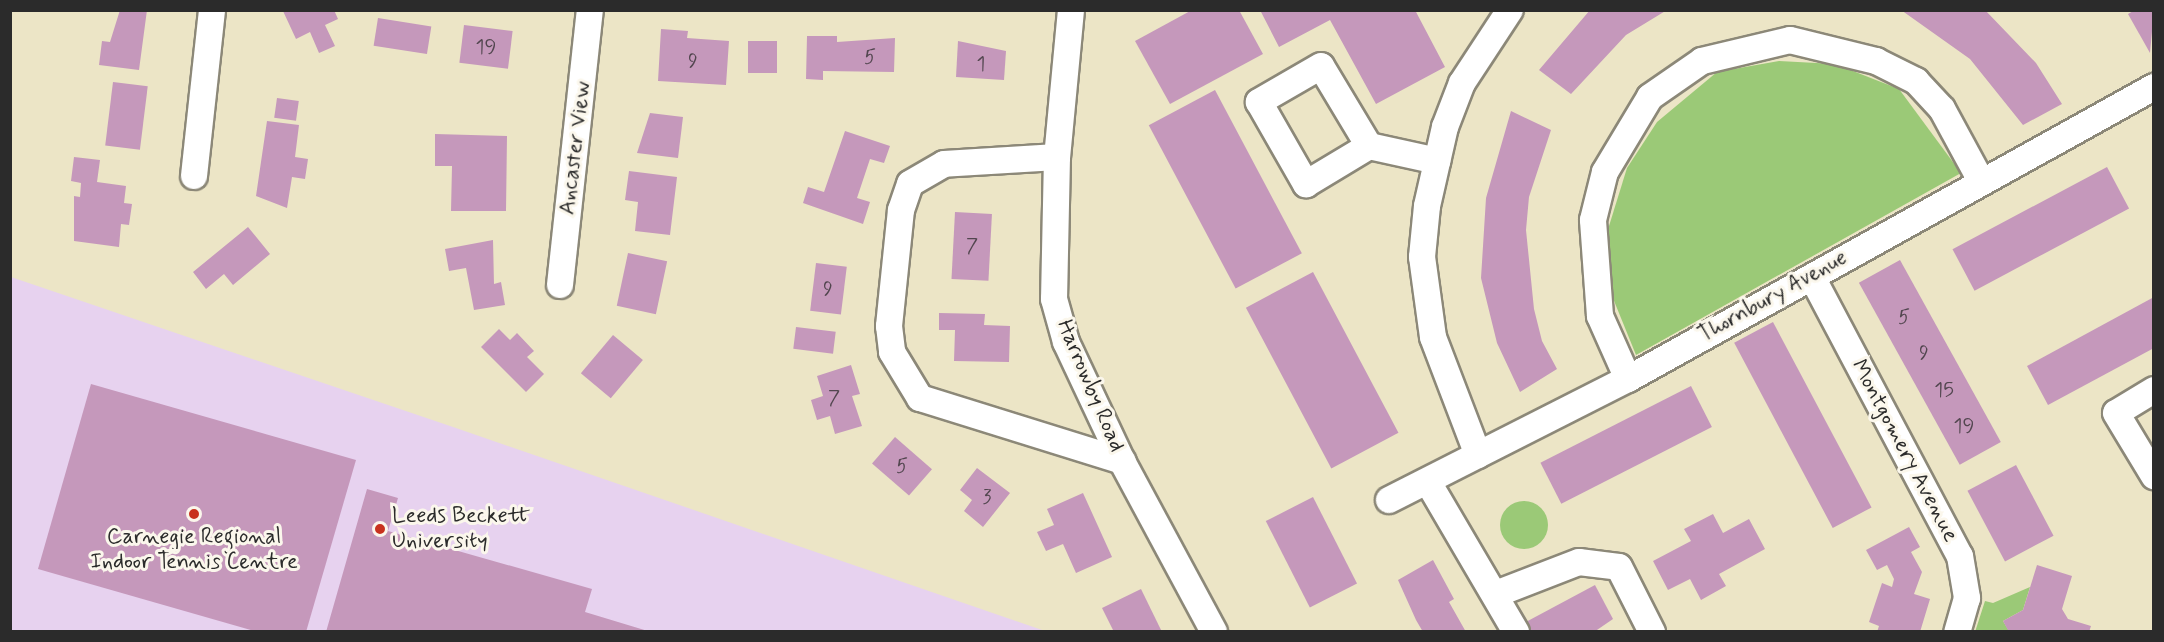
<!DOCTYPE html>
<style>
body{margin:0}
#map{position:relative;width:2164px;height:642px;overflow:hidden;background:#ece5c6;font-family:Mynerve,sans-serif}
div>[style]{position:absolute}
.built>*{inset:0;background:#e7d2ef}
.green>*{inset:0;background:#9bc977}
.round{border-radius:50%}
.building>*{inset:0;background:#c598bb;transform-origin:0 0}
.roads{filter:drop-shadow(2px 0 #8c8878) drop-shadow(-2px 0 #8c8878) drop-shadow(0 2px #8c8878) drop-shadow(0 -2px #8c8878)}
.minor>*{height:26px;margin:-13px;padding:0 13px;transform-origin:13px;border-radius:13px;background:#fff}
.dots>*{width:16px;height:16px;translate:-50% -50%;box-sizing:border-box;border:3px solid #fbf7ec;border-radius:50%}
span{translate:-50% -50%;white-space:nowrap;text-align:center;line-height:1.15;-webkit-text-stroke:6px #fbf7ec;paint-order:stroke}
.number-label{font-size:20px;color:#52464f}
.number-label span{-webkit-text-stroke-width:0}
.street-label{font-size:22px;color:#2b2b2b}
.poi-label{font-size:22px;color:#2b2b2b}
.left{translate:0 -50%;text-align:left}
.frame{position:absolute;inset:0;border:12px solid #2b2b2b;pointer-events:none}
</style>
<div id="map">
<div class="built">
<i style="clip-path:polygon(11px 277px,453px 427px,1045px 631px,11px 632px)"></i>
</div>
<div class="green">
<i style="clip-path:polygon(1779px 61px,1835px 64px,1899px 89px,1961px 173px,1636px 355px,1608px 286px,1609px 226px,1627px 168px,1657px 122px,1717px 72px)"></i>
<i class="round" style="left:1500px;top:501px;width:48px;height:48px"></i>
<i style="clip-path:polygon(2030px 587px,2023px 610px,2003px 621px,2009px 631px,1975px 632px,1985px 601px,1993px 603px)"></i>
</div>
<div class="building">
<i style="clip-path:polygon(120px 10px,147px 10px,139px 70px,99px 65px,102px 41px,110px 42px)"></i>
<i style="clip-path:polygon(334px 10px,338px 19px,325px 25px,335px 46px,319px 53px,310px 32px,296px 39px,283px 11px)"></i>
<i style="clip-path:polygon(1192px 10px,1239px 10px,1263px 54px,1170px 104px,1135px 41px)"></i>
<i style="clip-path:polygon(1260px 10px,1415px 10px,1445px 67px,1376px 104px,1330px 20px,1279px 47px)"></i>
<i style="clip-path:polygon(1590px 10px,1667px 10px,1626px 35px,1571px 94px,1539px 70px)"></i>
<i style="clip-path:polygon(1901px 10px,1985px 10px,2036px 63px,2062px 104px,2023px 125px,1970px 59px)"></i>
<i style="clip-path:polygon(2135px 10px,2154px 10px,2150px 53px,2128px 14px)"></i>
<i style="left:378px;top:18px;width:54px;height:28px;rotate:9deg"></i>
<i style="left:464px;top:25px;width:49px;height:38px;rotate:7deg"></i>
<i style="clip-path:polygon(661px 29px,688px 31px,687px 38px,729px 41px,726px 85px,658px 81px)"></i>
<i style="clip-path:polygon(807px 36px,837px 36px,837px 42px,895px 38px,894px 72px,823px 71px,823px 80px,806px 79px)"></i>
<i style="left:748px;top:41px;width:29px;height:32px"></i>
<i style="clip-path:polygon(958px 41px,1006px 51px,1004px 80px,956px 77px)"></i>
<i style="left:113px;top:82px;width:35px;height:64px;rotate:7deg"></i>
<i style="left:1215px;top:90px;width:185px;height:75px;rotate:62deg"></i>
<i style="left:277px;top:98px;width:22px;height:20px;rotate:8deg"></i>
<i style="clip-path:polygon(1511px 111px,1551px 130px,1529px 197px,1526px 230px,1534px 309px,1542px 341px,1557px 369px,1520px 392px,1497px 343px,1481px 278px,1486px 198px)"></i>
<i style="clip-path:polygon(650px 113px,683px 117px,678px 158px,637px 153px)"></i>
<i style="clip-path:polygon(267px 121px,299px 125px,295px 157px,308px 159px,305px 179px,292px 177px,287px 208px,256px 196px)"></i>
<i style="clip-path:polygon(845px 131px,890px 146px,884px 163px,870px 159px,857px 198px,870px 202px,863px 224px,803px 203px,808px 187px,824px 192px)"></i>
<i style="clip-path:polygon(435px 134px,507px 136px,506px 211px,451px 211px,452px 166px,435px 166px)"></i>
<i style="clip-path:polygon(74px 157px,100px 160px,97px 182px,126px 186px,124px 203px,132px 204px,129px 225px,121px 224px,119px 247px,74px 241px,74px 196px,80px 197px,81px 183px,71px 181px)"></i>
<i style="left:2107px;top:167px;width:47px;height:175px;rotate:62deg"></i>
<i style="clip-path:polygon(629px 171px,677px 177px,670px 235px,635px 231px,638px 202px,625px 200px)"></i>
<i style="left:955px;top:212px;width:37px;height:67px;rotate:3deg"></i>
<i style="clip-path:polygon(248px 227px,270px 254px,233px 285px,224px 274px,206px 289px,193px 272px)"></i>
<i style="clip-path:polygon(493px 240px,494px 284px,501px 282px,505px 305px,474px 310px,466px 268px,449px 271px,445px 249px)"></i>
<i style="left:628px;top:253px;width:40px;height:54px;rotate:12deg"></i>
<i style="left:1900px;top:260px;width:208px;height:47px;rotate:61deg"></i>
<i style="left:816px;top:263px;width:31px;height:48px;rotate:7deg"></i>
<i style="left:1313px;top:272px;width:182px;height:76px;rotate:62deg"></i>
<i style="clip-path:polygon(2154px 297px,2154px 348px,2048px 405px,2027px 366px)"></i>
<i style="clip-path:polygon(939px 313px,985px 314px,984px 325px,1010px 326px,1009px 362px,954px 361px,955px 330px,939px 330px)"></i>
<i style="left:1773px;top:322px;width:210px;height:44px;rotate:62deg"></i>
<i style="left:796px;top:327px;width:40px;height:22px;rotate:7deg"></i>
<i style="clip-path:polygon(499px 329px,510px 340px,517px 333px,534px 351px,527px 357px,544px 374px,526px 392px,481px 347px)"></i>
<i style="left:613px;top:335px;width:39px;height:50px;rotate:40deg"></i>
<i style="clip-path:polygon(851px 365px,860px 394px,852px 396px,862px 426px,835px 434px,830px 416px,817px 420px,811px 400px,823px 396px,817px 376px)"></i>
<i style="clip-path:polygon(91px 384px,356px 460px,306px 632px,258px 632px,38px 569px)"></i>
<i style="left:1691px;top:386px;width:46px;height:169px;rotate:63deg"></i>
<i style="left:895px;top:437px;width:49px;height:35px;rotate:41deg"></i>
<i style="left:2016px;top:465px;width:80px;height:55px;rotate:62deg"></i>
<i style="clip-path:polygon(977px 468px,1010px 493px,983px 527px,964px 511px,972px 500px,960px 490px)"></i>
<i style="clip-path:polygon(367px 489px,398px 498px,388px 531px,592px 589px,585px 612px,651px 632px,326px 632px)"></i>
<i style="clip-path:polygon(1083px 493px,1112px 557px,1076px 573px,1063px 544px,1046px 551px,1037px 532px,1054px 525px,1047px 509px)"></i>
<i style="left:1313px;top:497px;width:97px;height:53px;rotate:63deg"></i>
<i style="clip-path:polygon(1713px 514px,1723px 533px,1749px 519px,1765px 549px,1719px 574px,1726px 586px,1701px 600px,1690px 579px,1668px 590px,1653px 561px,1691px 541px,1684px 529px)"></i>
<i style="clip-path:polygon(1909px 527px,1920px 547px,1911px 552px,1922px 572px,1914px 594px,1930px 599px,1920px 632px,1877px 632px,1879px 626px,1869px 622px,1882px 583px,1892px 587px,1894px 579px,1887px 565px,1877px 570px,1866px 550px)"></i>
<i style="clip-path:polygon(1433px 560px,1454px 599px,1449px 602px,1466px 632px,1423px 632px,1416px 620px,1398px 580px)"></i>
<i style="clip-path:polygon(2037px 565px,2072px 576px,2062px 609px,2068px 619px,2091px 626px,2089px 632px,2009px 632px,2003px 621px,2023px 610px)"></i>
<i style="clip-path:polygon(1595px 585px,1613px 619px,1594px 632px,1526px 632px,1522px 624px)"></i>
<i style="clip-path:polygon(1141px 589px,1162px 632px,1114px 632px,1102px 608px)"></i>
</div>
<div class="roads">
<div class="minor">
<i style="left:1071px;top:10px;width:148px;rotate:95.4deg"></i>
<i style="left:1057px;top:157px;width:142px;rotate:91.2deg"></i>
<i style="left:1054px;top:299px;width:45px;rotate:74.4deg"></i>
<i style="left:1066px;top:342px;width:132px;rotate:64.8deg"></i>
<i style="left:1122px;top:461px;width:194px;rotate:61.7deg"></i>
<i style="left:1369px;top:146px;width:93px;rotate:-121deg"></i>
<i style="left:1321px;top:66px;width:72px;rotate:149.9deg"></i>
<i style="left:1259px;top:102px;width:95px;rotate:60.2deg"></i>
<i style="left:1306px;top:184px;width:74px;rotate:-31.1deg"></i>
<i style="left:1369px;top:146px;width:70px;rotate:12.4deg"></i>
<i style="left:1057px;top:157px;width:113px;rotate:176.5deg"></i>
<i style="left:944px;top:164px;width:39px;rotate:150deg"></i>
<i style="left:910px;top:184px;width:28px;rotate:109deg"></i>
<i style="left:901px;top:210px;width:117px;rotate:95.9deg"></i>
<i style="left:889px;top:326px;width:26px;rotate:83deg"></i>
<i style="left:892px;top:352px;width:54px;rotate:58.7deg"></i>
<i style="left:920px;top:398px;width:212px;rotate:17.3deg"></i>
<i style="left:194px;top:176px;width:167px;rotate:-83.8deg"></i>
<i style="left:1812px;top:277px;width:316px;rotate:62.1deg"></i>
<i style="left:1960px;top:556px;width:43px;rotate:80.5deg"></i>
<i style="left:1967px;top:598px;width:35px;rotate:106deg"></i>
<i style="left:560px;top:285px;width:277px;rotate:-83.8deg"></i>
<i style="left:1628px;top:379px;width:69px;rotate:-114deg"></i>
<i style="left:1600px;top:316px;width:96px;rotate:-94.2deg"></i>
<i style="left:1593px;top:220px;width:49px;rotate:-76deg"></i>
<i style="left:1605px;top:172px;width:87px;rotate:-59deg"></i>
<i style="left:1650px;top:97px;width:63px;rotate:-34.7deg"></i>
<i style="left:1702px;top:61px;width:90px;rotate:-13.4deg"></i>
<i style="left:1790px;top:40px;width:89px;rotate:13.7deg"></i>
<i style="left:1876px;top:61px;width:45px;rotate:26.6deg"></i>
<i style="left:1916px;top:81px;width:38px;rotate:47deg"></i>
<i style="left:1942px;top:109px;width:80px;rotate:61.5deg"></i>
<i style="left:2154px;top:390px;width:44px;rotate:148.8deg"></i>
<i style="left:2116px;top:413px;width:74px;rotate:58.9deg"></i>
<i style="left:1478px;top:455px;width:126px;rotate:-110.9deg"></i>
<i style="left:1433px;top:337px;width:81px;rotate:-97.8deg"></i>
<i style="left:1422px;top:257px;width:51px;rotate:-84.4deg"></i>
<i style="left:1427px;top:206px;width:81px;rotate:-77.2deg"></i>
<i style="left:1445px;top:127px;width:47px;rotate:-68.9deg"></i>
<i style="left:1462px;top:83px;width:87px;rotate:-56.7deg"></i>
<i style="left:1428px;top:482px;width:174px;rotate:59.6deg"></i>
<i style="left:1389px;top:500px;width:268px;rotate:-26.9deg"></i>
<i style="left:1628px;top:379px;width:602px;rotate:-29.04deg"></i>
<i style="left:1496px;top:594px;width:89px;rotate:-21.1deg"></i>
<i style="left:1579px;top:562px;width:40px;rotate:7.1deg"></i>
<i style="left:1619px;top:567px;width:73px;rotate:63.1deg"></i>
</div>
</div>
<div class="dots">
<i style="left:194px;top:514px;background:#c8321e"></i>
<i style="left:380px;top:529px;background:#c8321e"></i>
</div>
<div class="number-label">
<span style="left:486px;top:47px">19</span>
<span style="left:870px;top:57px">5</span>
<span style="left:693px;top:61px">9</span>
<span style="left:981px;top:64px">1</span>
<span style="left:972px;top:246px">7</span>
<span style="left:828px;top:289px">9</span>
<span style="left:1904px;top:317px">5</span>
<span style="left:1924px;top:353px">9</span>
<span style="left:1944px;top:390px">15</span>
<span style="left:834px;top:398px">7</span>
<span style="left:1964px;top:426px">19</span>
<span style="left:902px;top:466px">5</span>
<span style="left:987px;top:497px">3</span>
</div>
<div class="street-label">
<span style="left:576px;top:148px;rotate:-83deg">Ancaster View</span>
<span style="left:1773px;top:297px;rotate:-29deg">Thornbury Avenue</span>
<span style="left:1090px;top:386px;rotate:67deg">Harrowby Road</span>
<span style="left:1904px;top:451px;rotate:62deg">Montgomery Avenue</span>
</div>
<div class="poi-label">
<span class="left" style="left:392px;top:529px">Leeds Beckett<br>University</span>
<span style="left:194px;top:550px">Carnegie Regional<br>Indoor Tennis Centre</span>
</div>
<div class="frame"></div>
</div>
